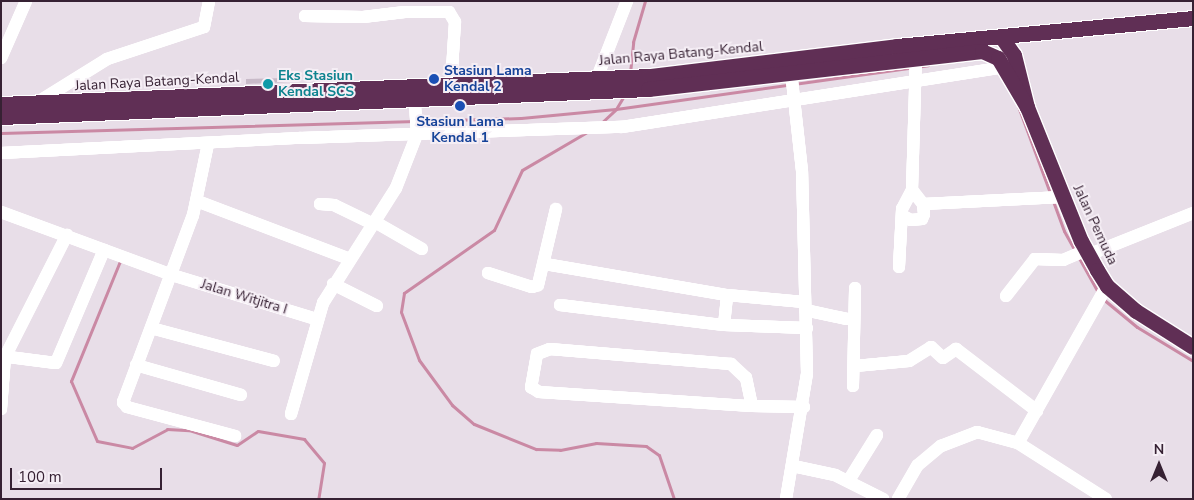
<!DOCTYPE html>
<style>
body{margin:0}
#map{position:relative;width:1194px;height:500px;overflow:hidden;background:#e8dee8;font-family:"Nunito Sans",sans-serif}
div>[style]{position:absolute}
.stream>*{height:3px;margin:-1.5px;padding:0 1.5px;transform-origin:1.5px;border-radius:1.5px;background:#ca89a4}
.building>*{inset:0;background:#c8bac8}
.roads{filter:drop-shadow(1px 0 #fff) drop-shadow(-1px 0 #fff) drop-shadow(0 1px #fff) drop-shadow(0 -1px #fff)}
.street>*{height:10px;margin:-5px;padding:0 5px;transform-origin:5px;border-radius:5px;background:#fff}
.highway>*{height:15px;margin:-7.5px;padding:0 7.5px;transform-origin:7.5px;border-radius:7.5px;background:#602f55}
.dots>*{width:14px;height:14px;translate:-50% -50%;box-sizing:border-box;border:2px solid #f5eef5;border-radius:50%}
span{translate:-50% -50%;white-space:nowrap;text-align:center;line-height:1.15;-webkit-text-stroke:4px #f5eef5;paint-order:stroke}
.street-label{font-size:14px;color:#362133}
.transit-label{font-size:14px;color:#164399;font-weight:700}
.left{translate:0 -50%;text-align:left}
.culture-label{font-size:14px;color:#0d838f;font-weight:700}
.frame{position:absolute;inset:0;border:2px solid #362133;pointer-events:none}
.north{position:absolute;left:1134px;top:440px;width:50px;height:50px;-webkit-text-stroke:4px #f5eef5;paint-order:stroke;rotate:0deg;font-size:14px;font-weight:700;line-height:20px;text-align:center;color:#362133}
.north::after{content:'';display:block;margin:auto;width:18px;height:22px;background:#362133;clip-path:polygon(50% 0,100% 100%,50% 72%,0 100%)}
.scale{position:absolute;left:10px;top:468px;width:152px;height:22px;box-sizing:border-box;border:2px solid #362133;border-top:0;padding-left:6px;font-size:15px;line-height:18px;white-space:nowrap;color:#362133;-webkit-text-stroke:4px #f5eef5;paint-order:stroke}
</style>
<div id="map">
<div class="stream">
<i style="left:630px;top:73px;width:31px;rotate:-84deg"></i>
<i style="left:633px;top:42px;width:43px;rotate:-73.7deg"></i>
<i style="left:1018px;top:106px;width:133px;rotate:69.8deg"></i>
<i style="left:1064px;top:231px;width:72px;rotate:60.9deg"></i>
<i style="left:599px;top:125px;width:23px;rotate:-43deg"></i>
<i style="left:616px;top:109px;width:17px;rotate:-59deg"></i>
<i style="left:587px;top:132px;width:75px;rotate:149.7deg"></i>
<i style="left:522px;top:170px;width:66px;rotate:115deg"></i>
<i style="left:494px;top:230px;width:110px;rotate:145deg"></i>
<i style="left:404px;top:293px;width:19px;rotate:99deg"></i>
<i style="left:401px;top:312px;width:51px;rotate:69.4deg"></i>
<i style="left:419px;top:360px;width:56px;rotate:53.7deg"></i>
<i style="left:452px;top:405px;width:29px;rotate:41deg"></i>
<i style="left:474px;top:424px;width:67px;rotate:22deg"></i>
<i style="left:536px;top:449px;width:24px;rotate:2deg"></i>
<i style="left:560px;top:450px;width:37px;rotate:-11deg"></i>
<i style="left:596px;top:443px;width:50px;rotate:3.4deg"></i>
<i style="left:646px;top:446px;width:16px;rotate:35deg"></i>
<i style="left:659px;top:455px;width:46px;rotate:71.2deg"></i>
<i style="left:1px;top:133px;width:520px;rotate:-1.65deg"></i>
<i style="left:521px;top:118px;width:95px;rotate:-5.4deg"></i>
<i style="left:616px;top:109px;width:315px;rotate:-8deg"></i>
<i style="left:120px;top:261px;width:130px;rotate:112.2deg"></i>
<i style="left:71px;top:381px;width:65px;rotate:66.6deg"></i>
<i style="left:97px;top:441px;width:36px;rotate:11deg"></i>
<i style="left:132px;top:448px;width:40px;rotate:-28deg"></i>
<i style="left:167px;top:429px;width:22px;rotate:3deg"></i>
<i style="left:189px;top:430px;width:50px;rotate:17.4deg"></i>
<i style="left:237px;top:445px;width:25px;rotate:-34deg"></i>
<i style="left:258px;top:431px;width:47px;rotate:9.9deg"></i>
<i style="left:304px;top:439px;width:31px;rotate:50deg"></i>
<i style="left:324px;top:463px;width:36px;rotate:99deg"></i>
<i style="left:1103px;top:299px;width:44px;rotate:39.5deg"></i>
<i style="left:1137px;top:327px;width:66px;rotate:31.3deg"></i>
</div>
<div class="building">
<i style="clip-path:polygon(290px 78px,290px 82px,246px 84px,246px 79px)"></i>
</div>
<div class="roads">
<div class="street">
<i style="left:305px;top:16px;width:58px;rotate:1deg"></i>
<i style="left:363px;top:17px;width:42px;rotate:-6.8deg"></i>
<i style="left:405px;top:12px;width:44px"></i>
<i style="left:449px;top:12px;width:12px;rotate:59deg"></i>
<i style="left:455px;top:22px;width:63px;rotate:93.6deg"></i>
<i style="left:1px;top:58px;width:62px;rotate:-66.3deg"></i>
<i style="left:597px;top:78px;width:83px;rotate:-68.7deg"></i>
<i style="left:38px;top:102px;width:81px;rotate:-31.9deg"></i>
<i style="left:107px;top:59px;width:102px;rotate:-18.3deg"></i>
<i style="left:204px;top:27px;width:26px;rotate:-79deg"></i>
<i style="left:208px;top:144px;width:73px;rotate:101.9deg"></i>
<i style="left:193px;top:215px;width:200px;rotate:110.5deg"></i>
<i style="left:123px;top:402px;width:6px;rotate:51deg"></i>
<i style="left:127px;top:407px;width:112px;rotate:15deg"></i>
<i style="left:1px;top:153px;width:299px;rotate:-2.9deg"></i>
<i style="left:300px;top:138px;width:322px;rotate:-2deg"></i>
<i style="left:622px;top:127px;width:387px;rotate:-8.9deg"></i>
<i style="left:197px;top:201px;width:164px;rotate:20.8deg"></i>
<i style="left:320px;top:204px;width:14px;rotate:4deg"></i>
<i style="left:334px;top:205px;width:43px;rotate:26deg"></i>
<i style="left:923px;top:204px;width:139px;rotate:-2.9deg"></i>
<i style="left:1px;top:212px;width:182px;rotate:20.2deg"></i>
<i style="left:172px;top:275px;width:151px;rotate:17deg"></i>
<i style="left:903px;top:216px;width:9px;rotate:27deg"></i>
<i style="left:911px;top:220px;width:11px;rotate:-5deg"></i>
<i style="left:922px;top:219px;width:5px;rotate:-68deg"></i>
<i style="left:924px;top:214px;width:10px;rotate:-96deg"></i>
<i style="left:923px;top:204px;width:18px;rotate:-128deg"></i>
<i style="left:375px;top:222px;width:54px;rotate:29.9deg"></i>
<i style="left:1088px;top:255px;width:113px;rotate:-21.8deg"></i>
<i style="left:545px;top:264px;width:185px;rotate:9.7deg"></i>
<i style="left:899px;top:267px;width:58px;rotate:-87deg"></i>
<i style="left:902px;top:209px;width:21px;rotate:-62deg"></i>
<i style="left:912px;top:190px;width:132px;rotate:-88.3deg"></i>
<i style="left:488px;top:273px;width:46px;rotate:17.7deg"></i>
<i style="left:532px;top:287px;width:6px;rotate:-18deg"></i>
<i style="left:538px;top:285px;width:78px;rotate:-76.7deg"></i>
<i style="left:333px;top:284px;width:49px;rotate:26.6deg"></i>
<i style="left:1006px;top:296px;width:47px;rotate:-51.9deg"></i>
<i style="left:1035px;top:259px;width:28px;rotate:2deg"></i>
<i style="left:1063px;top:260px;width:25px;rotate:-23deg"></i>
<i style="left:560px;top:305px;width:165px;rotate:7deg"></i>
<i style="left:724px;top:325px;width:30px;rotate:-84deg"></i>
<i style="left:727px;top:295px;width:77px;rotate:5.2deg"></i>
<i style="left:805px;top:310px;width:43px;rotate:12.1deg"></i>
<i style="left:724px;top:325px;width:83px;rotate:2.1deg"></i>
<i style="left:151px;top:328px;width:127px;rotate:15deg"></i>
<i style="left:1px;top:356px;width:55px;rotate:7.3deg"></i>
<i style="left:56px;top:363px;width:123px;rotate:-67deg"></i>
<i style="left:136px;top:365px;width:109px;rotate:15.9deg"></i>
<i style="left:855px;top:366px;width:54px;rotate:-5.3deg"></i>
<i style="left:909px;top:361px;width:26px;rotate:-32deg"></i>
<i style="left:931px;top:347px;width:16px;rotate:43deg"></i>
<i style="left:943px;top:358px;width:16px;rotate:-35deg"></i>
<i style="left:956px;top:349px;width:102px;rotate:37.4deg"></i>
<i style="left:853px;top:386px;width:98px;rotate:-88.8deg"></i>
<i style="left:752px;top:406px;width:29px;rotate:-102deg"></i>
<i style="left:746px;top:378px;width:21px;rotate:-137deg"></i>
<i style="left:731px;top:364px;width:182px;rotate:-175.3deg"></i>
<i style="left:550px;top:349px;width:14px;rotate:159deg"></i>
<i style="left:537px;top:354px;width:34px;rotate:100deg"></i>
<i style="left:531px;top:387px;width:9px;rotate:32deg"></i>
<i style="left:539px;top:392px;width:213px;rotate:3.8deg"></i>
<i style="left:752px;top:406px;width:52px;rotate:1.1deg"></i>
<i style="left:1px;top:409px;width:52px;rotate:-85.6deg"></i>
<i style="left:5px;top:357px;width:137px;rotate:-63.1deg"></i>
<i style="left:291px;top:414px;width:116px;rotate:-73.9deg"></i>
<i style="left:323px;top:303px;width:136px;rotate:-57.6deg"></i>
<i style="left:396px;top:188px;width:58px;rotate:-68.7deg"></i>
<i style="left:417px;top:134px;width:32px;rotate:-94deg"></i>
<i style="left:1018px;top:443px;width:180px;rotate:-60.5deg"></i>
<i style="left:793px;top:466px;width:43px;rotate:12.1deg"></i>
<i style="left:835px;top:475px;width:54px;rotate:26.6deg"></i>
<i style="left:849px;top:480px;width:53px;rotate:-58.1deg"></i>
<i style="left:786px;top:499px;width:128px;rotate:-80.5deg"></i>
<i style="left:807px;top:373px;width:202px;rotate:-91.4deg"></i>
<i style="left:802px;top:171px;width:100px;rotate:-96.3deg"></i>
<i style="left:898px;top:499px;width:39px;rotate:-60deg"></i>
<i style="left:918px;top:465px;width:30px;rotate:-40deg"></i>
<i style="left:941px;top:446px;width:39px;rotate:-21deg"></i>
<i style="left:977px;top:432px;width:42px;rotate:15deg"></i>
<i style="left:1018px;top:443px;width:104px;rotate:32.5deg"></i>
</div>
<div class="highway">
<i style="left:1002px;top:38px;width:21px;rotate:55deg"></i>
<i style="left:1014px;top:55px;width:54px;rotate:76deg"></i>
<i style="left:1027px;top:107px;width:144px;rotate:68.1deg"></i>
<i style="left:1081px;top:241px;width:33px;rotate:61deg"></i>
<i style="left:1097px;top:270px;width:19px;rotate:58deg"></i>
<i style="left:1107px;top:286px;width:38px;rotate:41deg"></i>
<i style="left:1136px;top:311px;width:67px;rotate:32.3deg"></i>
<i style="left:1px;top:104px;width:650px;rotate:-2.47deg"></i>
<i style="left:650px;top:76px;width:249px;rotate:-6.9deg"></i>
<i style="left:897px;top:46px;width:297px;rotate:-5.4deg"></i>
<i style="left:1px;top:117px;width:648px;rotate:-2.48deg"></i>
<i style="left:648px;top:89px;width:336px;rotate:-6.5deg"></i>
<i style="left:982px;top:51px;width:17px;rotate:24deg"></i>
<i style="left:998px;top:58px;width:57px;rotate:59.4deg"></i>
</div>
</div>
<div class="dots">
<i style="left:434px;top:79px;background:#1a4fb4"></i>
<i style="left:268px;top:84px;background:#0f9aa8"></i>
<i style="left:460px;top:106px;background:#1a4fb4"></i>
</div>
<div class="street-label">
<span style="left:681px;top:54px;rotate:-5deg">Jalan Raya Batang-Kendal</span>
<span style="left:157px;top:82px;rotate:-3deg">Jalan Raya Batang-Kendal</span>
<span style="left:1095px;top:225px;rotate:65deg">Jalan Pemuda</span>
<span style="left:244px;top:297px;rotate:17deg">Jalan Witjitra I</span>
</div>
<div class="transit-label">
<span class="left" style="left:444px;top:79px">Stasiun Lama<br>Kendal 2</span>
<span style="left:460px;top:130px">Stasiun Lama<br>Kendal 1</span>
</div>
<div class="culture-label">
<span class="left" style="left:278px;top:84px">Eks Stasiun<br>Kendal SCS</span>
</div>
<div class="frame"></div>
<div class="north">N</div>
<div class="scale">100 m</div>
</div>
